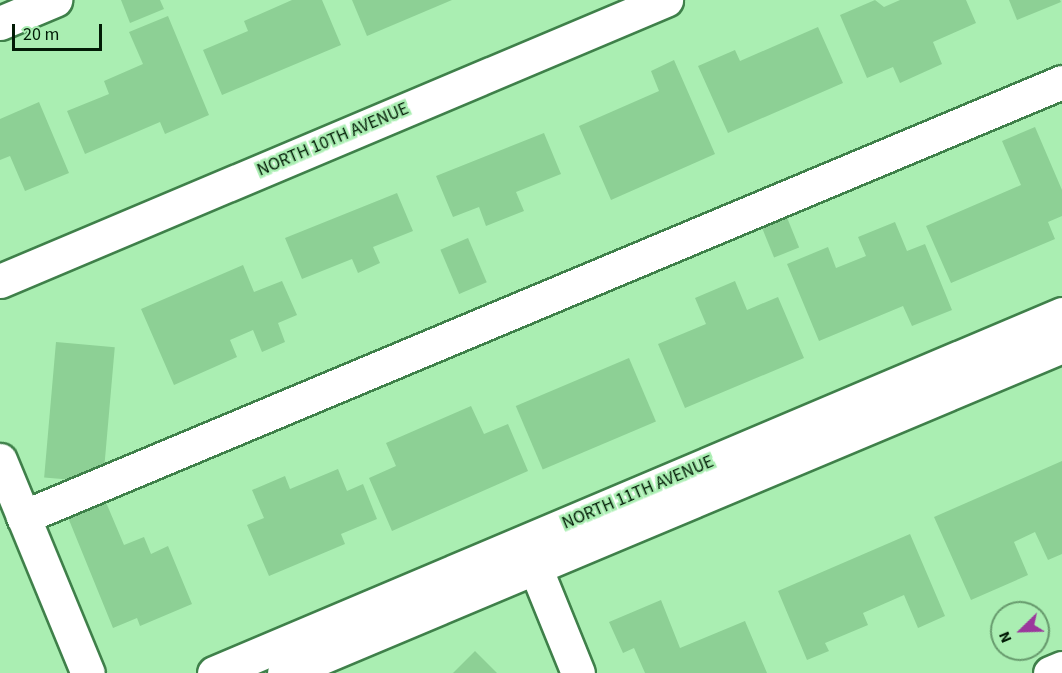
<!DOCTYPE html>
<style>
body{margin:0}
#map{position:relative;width:1062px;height:673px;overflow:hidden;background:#aaeeb2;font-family:"Source Sans 3",sans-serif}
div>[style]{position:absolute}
.building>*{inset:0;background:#8dd095;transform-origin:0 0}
.roads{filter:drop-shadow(2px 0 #3f804a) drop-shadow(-2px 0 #3f804a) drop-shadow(0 2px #3f804a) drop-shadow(0 -2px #3f804a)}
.minor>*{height:33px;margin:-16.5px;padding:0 16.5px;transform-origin:16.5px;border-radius:16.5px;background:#fff}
span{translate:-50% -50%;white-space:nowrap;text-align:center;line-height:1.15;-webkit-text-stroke:5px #aaeeb2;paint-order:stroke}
.street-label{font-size:18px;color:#021b06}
.north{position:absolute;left:990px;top:601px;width:60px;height:60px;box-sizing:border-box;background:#aaeeb2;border:2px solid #679a6d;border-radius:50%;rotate:247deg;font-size:16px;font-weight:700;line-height:24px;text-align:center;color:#021b06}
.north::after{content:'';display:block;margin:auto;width:21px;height:27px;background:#9b379c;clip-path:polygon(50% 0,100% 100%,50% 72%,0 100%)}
.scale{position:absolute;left:12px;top:24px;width:90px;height:27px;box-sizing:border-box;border:3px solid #021b06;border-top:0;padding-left:8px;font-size:18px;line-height:21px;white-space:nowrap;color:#021b06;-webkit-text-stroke:4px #aaeeb2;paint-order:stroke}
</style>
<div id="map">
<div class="building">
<i style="clip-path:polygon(121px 0,160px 0,164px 9px,130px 23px)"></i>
<i style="clip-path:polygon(292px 0,322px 0,341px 45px,222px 95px,203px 50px,248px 31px,244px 21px)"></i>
<i style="clip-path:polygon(352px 0,452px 0,367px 36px)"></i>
<i style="clip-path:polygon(875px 0,884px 7px,900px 0,966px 0,976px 23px,933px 42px,942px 64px,900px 83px,893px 67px,867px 78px,840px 15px)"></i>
<i style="clip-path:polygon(1009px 0,1060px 0,1061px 2px,1017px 20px)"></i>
<i style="clip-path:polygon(168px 16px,209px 115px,165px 134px,160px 122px,85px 154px,67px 111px,109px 94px,104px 81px,143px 64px,129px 32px)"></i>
<i style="clip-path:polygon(818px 27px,843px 83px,728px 133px,698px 66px,735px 50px,740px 61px)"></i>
<i style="clip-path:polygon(674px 60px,715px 154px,611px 200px,579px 126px,659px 91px,651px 71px)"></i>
<i style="clip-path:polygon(39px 102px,69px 173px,25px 191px,10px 156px,0 160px,0 119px)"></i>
<i style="clip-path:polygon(1035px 127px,1062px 190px,1062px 216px,1048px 222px,1055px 239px,951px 283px,926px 226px,1021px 185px,1002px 141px)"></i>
<i style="clip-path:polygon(544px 133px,561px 174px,516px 192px,524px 211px,486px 226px,479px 207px,453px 217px,436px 176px)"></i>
<i style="clip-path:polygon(397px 193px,413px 231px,373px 247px,380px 263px,358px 273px,352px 259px,302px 279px,285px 238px)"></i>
<i style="left:786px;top:215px;width:35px;height:27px;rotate:68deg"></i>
<i style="clip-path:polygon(895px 222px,907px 251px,925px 244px,952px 310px,912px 326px,903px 306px,819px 341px,787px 264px,828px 247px,836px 268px,866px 256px,858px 237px)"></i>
<i style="left:468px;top:238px;width:48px;height:30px;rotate:67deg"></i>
<i style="clip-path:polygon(243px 265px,254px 292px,282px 281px,297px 315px,278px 323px,285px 342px,262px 352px,253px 330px,230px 340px,237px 357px,174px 385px,141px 309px)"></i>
<i style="clip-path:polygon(735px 281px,747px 310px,778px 297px,804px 358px,685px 408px,658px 344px,706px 324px,695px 298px)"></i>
<i style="left:56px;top:342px;width:59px;height:136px;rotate:5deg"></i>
<i style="left:629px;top:358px;width:69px;height:123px;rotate:67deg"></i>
<i style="clip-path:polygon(471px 406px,484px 434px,508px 424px,528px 471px,392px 531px,369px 478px,396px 466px,386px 443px)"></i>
<i style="clip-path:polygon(1062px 461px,1062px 554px,1048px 560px,1035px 532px,1014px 542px,1028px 575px,971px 600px,934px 517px)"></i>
<i style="clip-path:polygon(338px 469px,347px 491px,363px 484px,377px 519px,341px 534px,345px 544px,269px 576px,247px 525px,264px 518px,252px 490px,285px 476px,290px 489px)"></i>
<i style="clip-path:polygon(105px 500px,124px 545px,144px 537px,151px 554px,168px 546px,192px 604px,140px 626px,137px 618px,113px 628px,67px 515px)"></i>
<i style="clip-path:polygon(910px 534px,945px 616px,918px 628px,904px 595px,863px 613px,868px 625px,825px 643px,829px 651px,807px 660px,778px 591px)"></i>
<i style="clip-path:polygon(661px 600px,680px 648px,745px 621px,767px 673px,645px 673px,634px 648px,623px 653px,609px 622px)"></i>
<i style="clip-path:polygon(475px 651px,497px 673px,453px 673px)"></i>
</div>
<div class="roads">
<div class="minor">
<i style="left:0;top:23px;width:60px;rotate:-22.7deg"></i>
<i style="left:0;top:281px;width:723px;rotate:-22.88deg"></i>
<i style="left:0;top:460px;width:230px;rotate:67.6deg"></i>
<i style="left:23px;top:517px;width:1126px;rotate:-22.72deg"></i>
<i style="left:535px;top:567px;width:114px;rotate:67.9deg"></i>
<i style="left:214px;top:673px;width:921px;rotate:-22.95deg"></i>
<i style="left:284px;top:673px;width:844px;rotate:-22.8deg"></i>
<i style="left:1050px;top:673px;width:13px;rotate:-23deg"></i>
</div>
</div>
<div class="street-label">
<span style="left:333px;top:140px;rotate:-23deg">NORTH 10TH AVENUE</span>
<span style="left:638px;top:493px;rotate:-23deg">NORTH 11TH AVENUE</span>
</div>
<div class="north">N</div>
<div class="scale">20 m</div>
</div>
